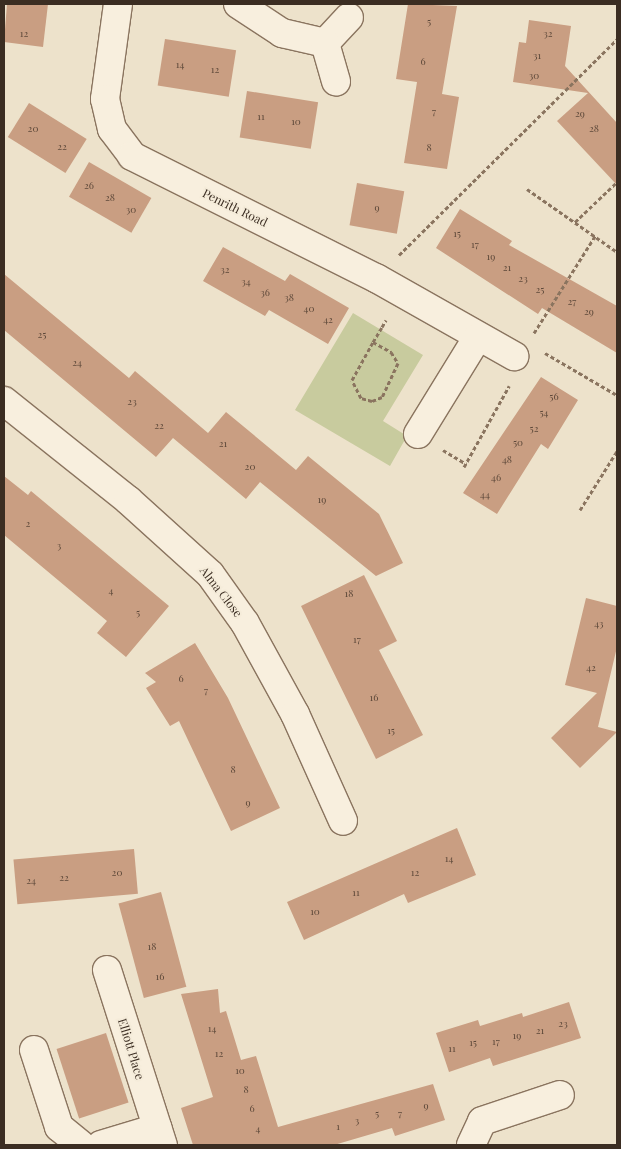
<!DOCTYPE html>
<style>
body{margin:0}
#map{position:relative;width:621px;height:1149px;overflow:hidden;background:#ede2cb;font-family:"Playfair Display",serif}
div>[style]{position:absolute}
.green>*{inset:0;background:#c8cb9e}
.building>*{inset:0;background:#c99e82;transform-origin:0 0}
.path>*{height:3px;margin-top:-1.5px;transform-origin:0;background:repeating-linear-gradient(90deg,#8a745f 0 4px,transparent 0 6.5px)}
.roads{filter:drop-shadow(1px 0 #8a745f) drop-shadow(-1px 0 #8a745f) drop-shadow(0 1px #8a745f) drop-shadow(0 -1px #8a745f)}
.street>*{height:28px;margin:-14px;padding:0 14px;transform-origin:14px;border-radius:14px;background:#f8efde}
span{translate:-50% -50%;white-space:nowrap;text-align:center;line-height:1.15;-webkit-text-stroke:4px #f5ecda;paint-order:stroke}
.number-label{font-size:10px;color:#5e493a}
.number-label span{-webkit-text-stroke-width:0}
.street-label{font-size:12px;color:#3b2d22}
.frame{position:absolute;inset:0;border:5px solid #3b2d22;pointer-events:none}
</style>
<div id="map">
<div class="green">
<i style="clip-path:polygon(353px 313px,423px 355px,383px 421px,407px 436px,390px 466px,295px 410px)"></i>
</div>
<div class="building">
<i style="clip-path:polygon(7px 4px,48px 4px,43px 47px,4px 42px)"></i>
<i style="clip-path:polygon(408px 4px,457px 6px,442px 94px,459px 97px,447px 169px,404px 163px,417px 82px,396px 79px)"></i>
<i style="clip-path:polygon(529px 20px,571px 26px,565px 66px,617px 123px,617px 185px,557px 121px,588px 93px,513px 82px,519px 42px,526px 43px)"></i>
<i style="left:165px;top:39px;width:72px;height:47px;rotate:9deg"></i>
<i style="left:247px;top:91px;width:72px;height:47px;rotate:9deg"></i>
<i style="left:29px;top:103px;width:68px;height:40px;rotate:32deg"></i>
<i style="left:89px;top:162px;width:72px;height:40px;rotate:30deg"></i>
<i style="left:357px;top:183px;width:48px;height:43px;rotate:10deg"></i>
<i style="clip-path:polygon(460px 209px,512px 241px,509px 245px,617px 306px,617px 353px,542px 308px,538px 314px,436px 248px)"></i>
<i style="clip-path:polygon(223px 247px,285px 281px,290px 274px,349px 308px,328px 344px,269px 310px,265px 316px,203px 281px)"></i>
<i style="clip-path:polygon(4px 274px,129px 378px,135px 371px,208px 433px,226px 412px,296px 470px,308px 456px,379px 514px,403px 563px,376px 576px,260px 482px,246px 499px,173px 438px,156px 457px,4px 330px)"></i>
<i style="clip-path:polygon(541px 377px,578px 400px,548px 449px,541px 444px,497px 514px,463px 493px)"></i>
<i style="clip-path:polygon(4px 476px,28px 495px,31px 491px,169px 606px,126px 657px,97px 633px,107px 621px,4px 535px)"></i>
<i style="clip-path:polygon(364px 575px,397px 641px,379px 650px,423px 735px,376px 759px,301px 606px)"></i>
<i style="clip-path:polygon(586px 598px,617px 606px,617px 647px,598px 727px,617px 732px,580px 768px,551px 738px,597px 693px,565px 685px)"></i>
<i style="clip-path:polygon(195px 643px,228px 698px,280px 808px,231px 831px,179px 721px,170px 726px,146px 688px,156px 682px,145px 673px)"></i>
<i style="clip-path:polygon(457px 828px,476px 875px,408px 903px,404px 894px,304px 940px,287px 902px)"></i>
<i style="left:134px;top:849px;width:45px;height:121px;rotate:85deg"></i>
<i style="left:161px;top:892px;width:98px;height:44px;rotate:75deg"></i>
<i style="clip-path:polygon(218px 989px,220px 1013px,226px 1011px,241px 1060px,256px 1056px,278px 1127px,433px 1084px,445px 1120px,395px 1136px,392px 1128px,334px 1145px,193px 1145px,181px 1108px,213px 1097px,181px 994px)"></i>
<i style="clip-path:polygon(569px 1002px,581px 1038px,493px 1066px,490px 1058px,449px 1072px,436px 1033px,478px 1020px,480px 1026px,522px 1013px,523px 1017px)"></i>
<i style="left:106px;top:1033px;width:73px;height:52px;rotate:72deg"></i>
</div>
<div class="path">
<i style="left:527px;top:189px;width:110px;rotate:35deg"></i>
<i style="left:575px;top:222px;width:58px;rotate:-43.6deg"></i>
<i style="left:399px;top:255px;width:307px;rotate:-44.7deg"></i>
<i style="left:534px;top:333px;width:115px;rotate:-57.8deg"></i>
<i style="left:373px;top:342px;width:21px;rotate:29deg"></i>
<i style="left:391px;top:352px;width:13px;rotate:58deg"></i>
<i style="left:398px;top:363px;width:38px;rotate:115deg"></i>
<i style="left:382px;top:397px;width:11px;rotate:158deg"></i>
<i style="left:372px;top:401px;width:11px;rotate:-165deg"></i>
<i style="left:361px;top:398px;width:20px;rotate:-117deg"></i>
<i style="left:352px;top:380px;width:43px;rotate:-61.1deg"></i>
<i style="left:373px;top:342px;width:17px;rotate:-59deg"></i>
<i style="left:382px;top:327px;width:8px;rotate:-60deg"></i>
<i style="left:545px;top:353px;width:83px;rotate:30.3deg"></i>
<i style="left:443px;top:450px;width:27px;rotate:31deg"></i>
<i style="left:464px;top:467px;width:93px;rotate:-60.9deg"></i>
<i style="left:580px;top:510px;width:70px;rotate:-57.9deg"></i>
</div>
<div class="roads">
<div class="street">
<i style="left:118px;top:4px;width:96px;rotate:97.8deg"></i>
<i style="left:105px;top:99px;width:31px;rotate:77deg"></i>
<i style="left:112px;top:129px;width:34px;rotate:53deg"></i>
<i style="left:132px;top:156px;width:273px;rotate:26.6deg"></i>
<i style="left:376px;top:278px;width:159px;rotate:29.5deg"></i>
<i style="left:238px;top:4px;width:53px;rotate:33.4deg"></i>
<i style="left:282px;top:33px;width:44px;rotate:13.1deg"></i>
<i style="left:325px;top:43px;width:35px;rotate:-47deg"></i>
<i style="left:325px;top:43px;width:40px;rotate:74deg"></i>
<i style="left:4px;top:401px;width:159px;rotate:38.6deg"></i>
<i style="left:128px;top:500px;width:110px;rotate:42.1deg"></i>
<i style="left:210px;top:574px;width:60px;rotate:54.5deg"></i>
<i style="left:245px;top:623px;width:104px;rotate:61.2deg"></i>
<i style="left:295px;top:714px;width:117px;rotate:65.8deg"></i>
<i style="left:418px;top:434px;width:113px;rotate:-58.4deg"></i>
<i style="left:107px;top:970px;width:184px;rotate:72.3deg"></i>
<i style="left:34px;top:1050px;width:81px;rotate:72deg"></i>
<i style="left:59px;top:1127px;width:28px;rotate:39deg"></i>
<i style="left:101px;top:1145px;width:59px;rotate:-16.9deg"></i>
<i style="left:471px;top:1145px;width:26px;rotate:-65deg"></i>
<i style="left:482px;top:1121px;width:82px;rotate:-18.4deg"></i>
</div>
</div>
<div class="number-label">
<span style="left:429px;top:22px">5</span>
<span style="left:24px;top:34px">12</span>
<span style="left:548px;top:34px">32</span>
<span style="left:537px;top:56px">31</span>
<span style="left:423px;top:62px">6</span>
<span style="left:180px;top:65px">14</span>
<span style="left:215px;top:70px">12</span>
<span style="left:534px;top:76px">30</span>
<span style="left:434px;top:112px">7</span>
<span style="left:580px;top:114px">29</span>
<span style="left:261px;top:117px">11</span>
<span style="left:296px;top:122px">10</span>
<span style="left:33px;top:129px">20</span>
<span style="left:594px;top:129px">28</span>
<span style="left:62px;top:147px">22</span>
<span style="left:429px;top:148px">8</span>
<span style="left:89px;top:186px">26</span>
<span style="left:110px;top:198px">28</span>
<span style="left:377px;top:208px">9</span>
<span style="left:131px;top:210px">30</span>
<span style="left:457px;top:234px">15</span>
<span style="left:475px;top:245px">17</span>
<span style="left:491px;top:257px">19</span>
<span style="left:507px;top:268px">21</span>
<span style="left:225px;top:270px">32</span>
<span style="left:523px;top:279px">23</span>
<span style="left:246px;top:282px">34</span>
<span style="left:540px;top:290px">25</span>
<span style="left:265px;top:293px">36</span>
<span style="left:289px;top:298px">38</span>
<span style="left:572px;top:302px">27</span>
<span style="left:309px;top:309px">40</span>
<span style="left:589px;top:312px">29</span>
<span style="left:328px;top:320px">42</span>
<span style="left:42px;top:335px">25</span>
<span style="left:77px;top:363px">24</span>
<span style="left:554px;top:397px">56</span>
<span style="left:132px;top:402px">23</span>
<span style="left:544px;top:413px">54</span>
<span style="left:159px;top:426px">22</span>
<span style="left:534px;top:429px">52</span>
<span style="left:518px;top:443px">50</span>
<span style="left:223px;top:444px">21</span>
<span style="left:507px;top:460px">48</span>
<span style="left:250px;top:467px">20</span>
<span style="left:496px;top:478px">46</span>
<span style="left:485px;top:495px">44</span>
<span style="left:322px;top:500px">19</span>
<span style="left:28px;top:524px">2</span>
<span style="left:59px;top:546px">3</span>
<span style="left:111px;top:591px">4</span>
<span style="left:349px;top:594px">18</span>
<span style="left:138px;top:613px">5</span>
<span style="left:599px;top:624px">43</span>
<span style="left:357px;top:640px">17</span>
<span style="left:591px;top:668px">42</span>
<span style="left:181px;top:679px">6</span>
<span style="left:206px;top:691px">7</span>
<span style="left:374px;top:698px">16</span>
<span style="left:391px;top:731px">15</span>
<span style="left:233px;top:770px">8</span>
<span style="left:248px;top:803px">9</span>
<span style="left:449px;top:859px">14</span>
<span style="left:117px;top:873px">20</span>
<span style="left:415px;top:873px">12</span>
<span style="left:64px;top:878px">22</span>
<span style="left:31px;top:881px">24</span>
<span style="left:356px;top:893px">11</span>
<span style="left:315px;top:912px">10</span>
<span style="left:152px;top:947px">18</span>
<span style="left:160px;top:977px">16</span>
<span style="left:563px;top:1024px">23</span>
<span style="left:212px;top:1029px">14</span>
<span style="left:540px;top:1031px">21</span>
<span style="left:517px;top:1036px">19</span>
<span style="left:496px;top:1042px">17</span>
<span style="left:473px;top:1043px">15</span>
<span style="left:452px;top:1049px">11</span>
<span style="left:219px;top:1054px">12</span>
<span style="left:240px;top:1071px">10</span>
<span style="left:246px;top:1090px">8</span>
<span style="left:426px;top:1106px">9</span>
<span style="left:252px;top:1109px">6</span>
<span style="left:377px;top:1114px">5</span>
<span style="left:400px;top:1114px">7</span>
<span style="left:357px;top:1121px">3</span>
<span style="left:338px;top:1127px">1</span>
<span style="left:258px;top:1129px">4</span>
</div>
<div class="street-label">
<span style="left:235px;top:208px;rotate:26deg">Penrith Road</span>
<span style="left:221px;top:592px;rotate:52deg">Alma Close</span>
<span style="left:131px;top:1049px;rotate:73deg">Elliott Place</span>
</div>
<div class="frame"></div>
</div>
